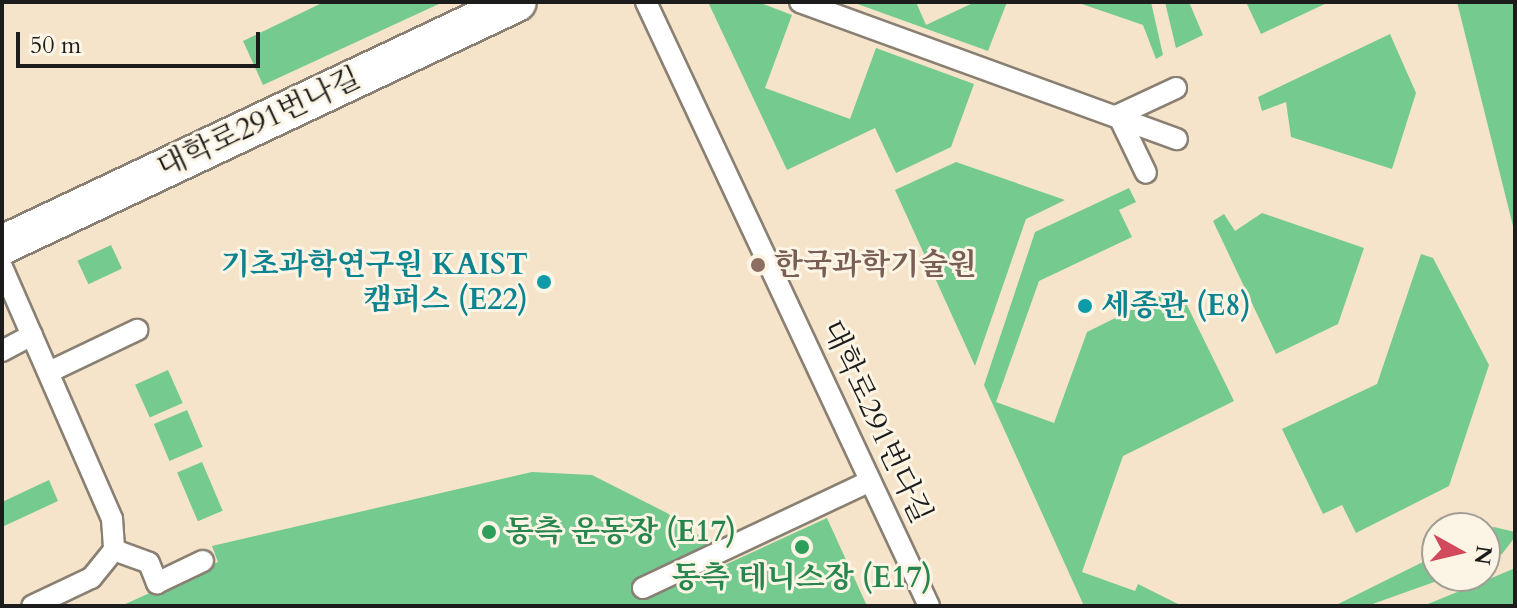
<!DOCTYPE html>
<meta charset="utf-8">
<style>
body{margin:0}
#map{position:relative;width:1517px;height:608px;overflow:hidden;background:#f6e4ca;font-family:Cardo,"Noto Serif KR",serif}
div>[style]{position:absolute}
.green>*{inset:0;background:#74ca8f;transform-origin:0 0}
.roads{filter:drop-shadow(2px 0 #898073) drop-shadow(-2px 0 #898073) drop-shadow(0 2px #898073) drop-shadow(0 -2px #898073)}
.service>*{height:20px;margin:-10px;padding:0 10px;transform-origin:10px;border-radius:10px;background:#fff}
.minor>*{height:38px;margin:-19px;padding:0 19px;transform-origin:19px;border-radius:19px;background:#fff}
.dots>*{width:22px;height:22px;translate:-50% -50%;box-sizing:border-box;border:4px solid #fcf5e5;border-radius:50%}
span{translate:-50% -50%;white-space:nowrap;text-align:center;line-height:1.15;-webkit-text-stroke:6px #fcf5e5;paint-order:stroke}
.street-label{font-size:30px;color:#1c1c1c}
.culture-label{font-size:30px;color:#0d838f;font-weight:700}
.right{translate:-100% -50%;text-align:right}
.left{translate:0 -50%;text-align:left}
.education-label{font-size:30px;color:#785e54;font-weight:700}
.leisure-label{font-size:30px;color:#27864d;font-weight:700}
.frame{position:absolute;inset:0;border:4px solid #1c1c1c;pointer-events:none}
.north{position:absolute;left:1421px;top:512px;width:80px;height:80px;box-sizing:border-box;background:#fcf5e5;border:2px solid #a29e95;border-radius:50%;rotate:98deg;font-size:22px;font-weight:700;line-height:32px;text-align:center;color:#1c1c1c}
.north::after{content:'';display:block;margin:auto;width:28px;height:36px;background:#d1495b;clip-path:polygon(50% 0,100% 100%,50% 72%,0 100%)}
.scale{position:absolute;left:16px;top:32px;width:244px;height:36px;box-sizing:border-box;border:4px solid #1c1c1c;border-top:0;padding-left:10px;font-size:24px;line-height:28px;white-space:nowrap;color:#1c1c1c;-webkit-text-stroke:6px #fcf5e5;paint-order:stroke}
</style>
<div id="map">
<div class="green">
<i style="clip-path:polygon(324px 2px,441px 2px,441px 3px,263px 85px,243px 41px)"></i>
<i style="clip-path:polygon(708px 2px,758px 2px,792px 15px,765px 88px,850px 119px,876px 48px,974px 84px,951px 147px,896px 173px,875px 128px,787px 170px)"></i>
<i style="clip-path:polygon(852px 2px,916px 2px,926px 25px,975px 2px,1007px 2px,988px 51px)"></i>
<i style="clip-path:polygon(1076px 2px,1151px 2px,1163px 55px,1156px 59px,1143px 25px)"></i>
<i style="clip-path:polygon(1165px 2px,1189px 2px,1203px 35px,1176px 48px)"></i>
<i style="clip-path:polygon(1246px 2px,1329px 2px,1261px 34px)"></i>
<i style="clip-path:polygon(1457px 2px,1515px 2px,1515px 234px)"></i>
<i style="clip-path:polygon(1390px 34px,1416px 93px,1392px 169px,1291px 137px,1286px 102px,1262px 111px,1258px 97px)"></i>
<i style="clip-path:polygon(956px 162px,1065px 200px,1026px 219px,975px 366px,895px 190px)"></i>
<i style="clip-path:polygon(1129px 188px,1136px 202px,1119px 210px,1132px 237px,1039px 281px,996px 402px,1054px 423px,1087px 332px,1178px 287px,1234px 401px,1123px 456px,1082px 572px,1135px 591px,1138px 584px,1182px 606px,1084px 606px,984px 385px,1035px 232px)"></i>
<i style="clip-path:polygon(1262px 213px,1364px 248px,1338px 324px,1276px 354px,1213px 221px,1224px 214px,1235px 231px)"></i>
<i style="left:111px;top:245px;width:26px;height:37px;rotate:65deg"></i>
<i style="clip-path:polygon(1421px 254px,1433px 258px,1489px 365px,1449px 486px,1356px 533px,1342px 505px,1323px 514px,1282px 429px,1377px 384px)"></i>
<i style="left:168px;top:370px;width:36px;height:36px;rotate:66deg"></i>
<i style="left:187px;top:410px;width:40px;height:36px;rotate:67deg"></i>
<i style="left:202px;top:462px;width:53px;height:27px;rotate:67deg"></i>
<i style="clip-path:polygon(532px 472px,592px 475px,667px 513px,704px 539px,718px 568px,827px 518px,867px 606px,121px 606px,218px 562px,212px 546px)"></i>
<i style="clip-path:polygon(49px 480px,58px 501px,2px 527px,2px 502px)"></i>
<i style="clip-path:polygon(1494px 527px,1515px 532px,1515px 537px,1502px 554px,1485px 561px,1485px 531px)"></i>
<i style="clip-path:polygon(1437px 555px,1437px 576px,1451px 576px,1367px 606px,1334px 606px)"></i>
<i style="clip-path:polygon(1515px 568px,1515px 606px,1423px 606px,1494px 577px)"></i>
</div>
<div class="roads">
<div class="service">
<i style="left:646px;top:2px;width:667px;rotate:64.89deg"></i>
<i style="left:800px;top:2px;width:401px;rotate:20deg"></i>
<i style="left:1118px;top:115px;width:64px;rotate:64.2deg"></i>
<i style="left:1118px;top:115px;width:64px;rotate:-25deg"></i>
<i style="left:2px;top:267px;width:275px;rotate:66.4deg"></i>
<i style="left:112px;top:519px;width:31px;rotate:86deg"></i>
<i style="left:114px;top:550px;width:36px;rotate:129deg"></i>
<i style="left:91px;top:578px;width:65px;rotate:154.6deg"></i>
<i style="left:2px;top:351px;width:34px;rotate:-28deg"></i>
<i style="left:49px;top:372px;width:98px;rotate:-25.5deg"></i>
<i style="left:114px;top:550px;width:37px;rotate:20deg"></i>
<i style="left:149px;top:563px;width:22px;rotate:68deg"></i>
<i style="left:157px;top:583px;width:51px;rotate:-25.6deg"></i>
<i style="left:643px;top:588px;width:251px;rotate:-25.2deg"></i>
</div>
<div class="minor">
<i style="left:2px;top:245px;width:569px;rotate:-25.26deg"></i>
</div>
</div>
<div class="dots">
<i style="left:758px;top:265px;background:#8d6e63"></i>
<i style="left:544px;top:282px;background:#0f9aa8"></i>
<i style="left:1085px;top:306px;background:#0f9aa8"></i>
<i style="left:489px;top:532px;background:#2e9e5b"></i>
<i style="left:802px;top:547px;background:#2e9e5b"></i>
</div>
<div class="street-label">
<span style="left:259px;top:123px;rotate:-25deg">대학로291번나길</span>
<span style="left:876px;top:422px;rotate:65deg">대학로291번다길</span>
</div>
<div class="culture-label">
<span class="right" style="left:528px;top:282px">기초과학연구원 KAIST<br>캠퍼스 (E22)</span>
<span class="left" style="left:1101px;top:306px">세종관 (E8)</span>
</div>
<div class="education-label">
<span class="left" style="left:774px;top:265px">한국과학기술원</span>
</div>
<div class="leisure-label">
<span class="left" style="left:505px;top:532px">동측 운동장 (E17)</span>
<span style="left:802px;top:578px">동측 테니스장 (E17)</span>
</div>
<div class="frame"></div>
<div class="north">N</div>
<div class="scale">50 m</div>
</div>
